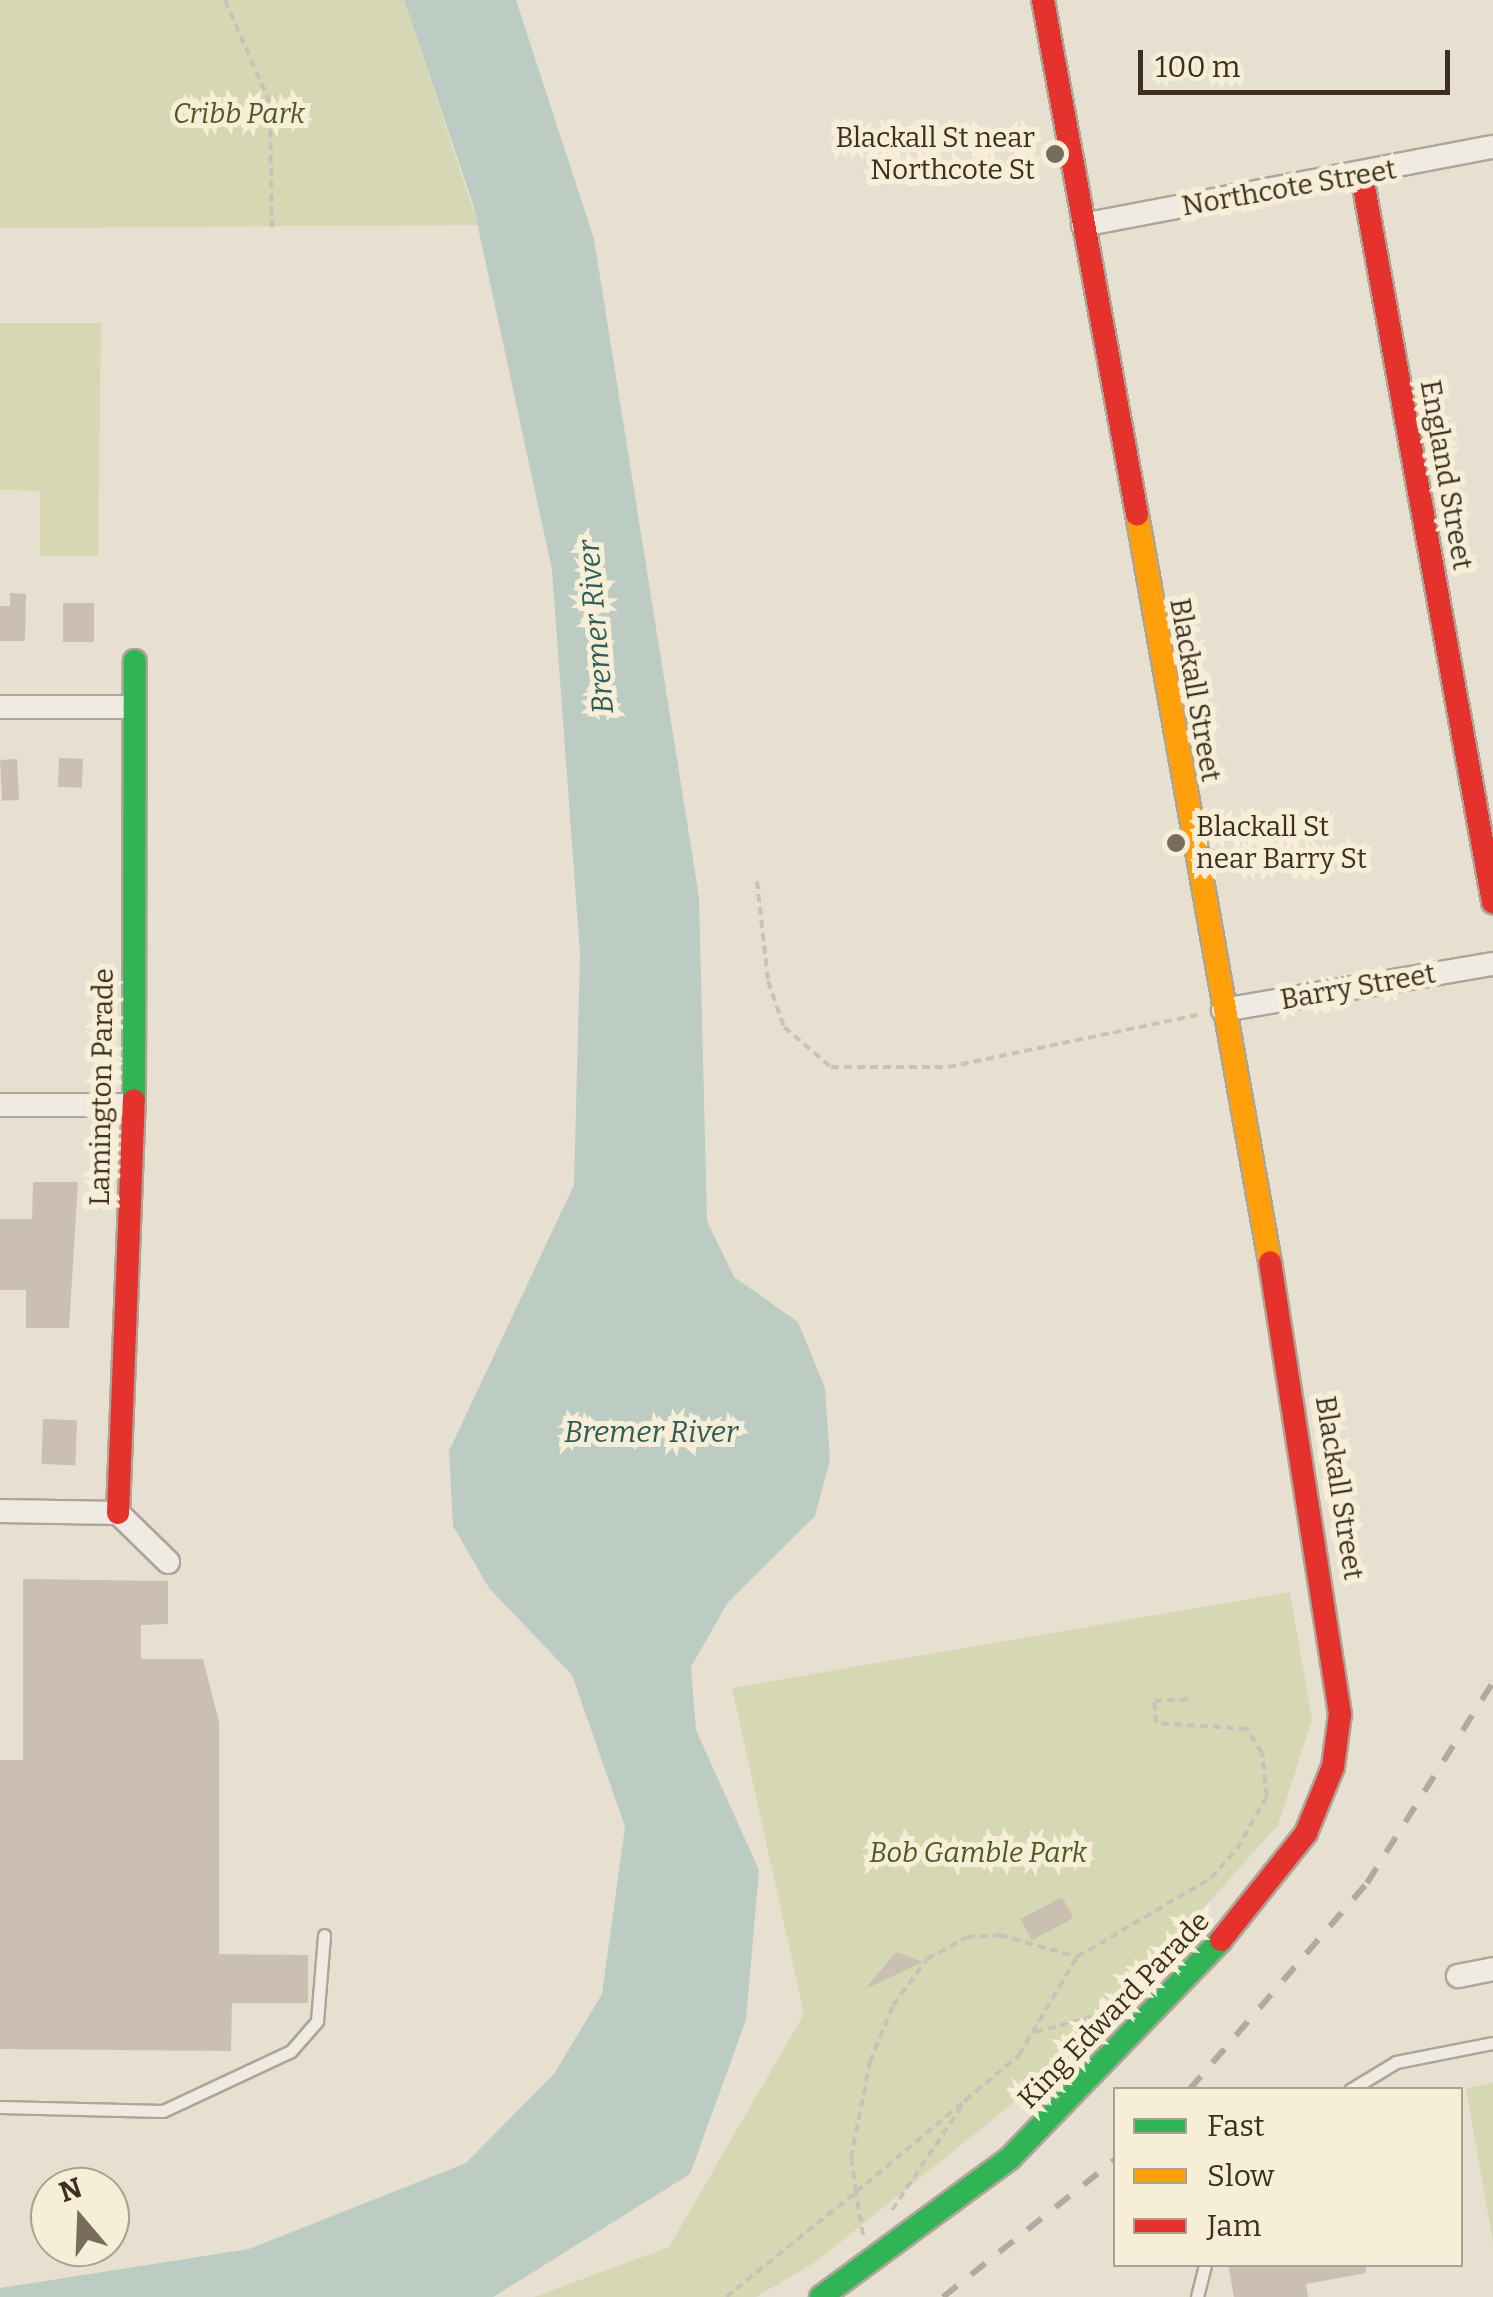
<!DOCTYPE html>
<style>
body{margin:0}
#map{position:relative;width:1493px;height:2297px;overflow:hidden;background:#e7e0d1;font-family:Bitter,serif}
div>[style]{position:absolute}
.green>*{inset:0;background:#d6d7b3}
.water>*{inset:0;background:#bcccc2}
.building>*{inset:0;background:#cbbfb2;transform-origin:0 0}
.path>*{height:4px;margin-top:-2px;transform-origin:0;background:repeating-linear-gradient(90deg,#c8c2b9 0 8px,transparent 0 13px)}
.roads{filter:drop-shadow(2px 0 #ada599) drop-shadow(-2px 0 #ada599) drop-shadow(0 2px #ada599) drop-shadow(0 -2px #ada599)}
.lane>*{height:11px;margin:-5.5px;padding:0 5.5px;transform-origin:5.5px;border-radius:5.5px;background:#efebe3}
.street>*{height:22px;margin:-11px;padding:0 11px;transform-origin:11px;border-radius:11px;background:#efebe3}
.fast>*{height:22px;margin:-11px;padding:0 11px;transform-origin:11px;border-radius:11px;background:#30b455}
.slow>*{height:22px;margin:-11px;padding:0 11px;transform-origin:11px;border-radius:11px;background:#ff9f0a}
.jam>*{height:22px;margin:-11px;padding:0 11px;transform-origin:11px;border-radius:11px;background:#e5322d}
.rail>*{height:6px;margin-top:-3px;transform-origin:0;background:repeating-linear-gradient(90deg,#afaaa2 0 18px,transparent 0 36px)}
.dots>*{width:28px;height:28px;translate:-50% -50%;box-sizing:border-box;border:5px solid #f7eed8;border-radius:50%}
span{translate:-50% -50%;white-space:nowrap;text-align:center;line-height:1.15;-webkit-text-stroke:10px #f7eed8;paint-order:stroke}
.park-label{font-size:28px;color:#4d5a26;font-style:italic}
.poi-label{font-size:28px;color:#3d2e20}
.right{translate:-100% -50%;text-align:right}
.left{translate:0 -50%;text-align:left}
.street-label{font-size:28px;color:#3d2e20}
.water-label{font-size:30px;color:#2f5d5a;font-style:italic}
.legend{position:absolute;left:1113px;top:2087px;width:350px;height:180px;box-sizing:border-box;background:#f7eed8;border:2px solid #ada18e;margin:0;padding:12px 18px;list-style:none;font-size:30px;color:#3d2e20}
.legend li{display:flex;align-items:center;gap:20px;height:50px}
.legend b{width:50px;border:2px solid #ada18e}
.north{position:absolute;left:30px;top:2167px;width:100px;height:100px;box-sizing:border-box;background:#f7eed8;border:2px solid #ada18e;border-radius:50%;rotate:341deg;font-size:28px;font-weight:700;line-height:40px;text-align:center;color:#3d2e20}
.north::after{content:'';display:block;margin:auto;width:35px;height:45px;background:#786c5e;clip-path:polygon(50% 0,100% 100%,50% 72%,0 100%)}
.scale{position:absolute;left:1138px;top:50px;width:312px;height:45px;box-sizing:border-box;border:5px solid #3d2e20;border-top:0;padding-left:12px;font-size:30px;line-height:35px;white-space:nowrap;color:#3d2e20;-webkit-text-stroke:8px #f7eed8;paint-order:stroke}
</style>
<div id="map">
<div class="green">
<i style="clip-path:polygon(0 0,404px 0,478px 225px,0 228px)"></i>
<i style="clip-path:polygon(0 323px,101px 323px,98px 556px,40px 556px,40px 491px,0 490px)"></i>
<i style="clip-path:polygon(1290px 1592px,1312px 1720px,1278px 1825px,1070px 2057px,817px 2261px,756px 2297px,534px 2297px,669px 2247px,804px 2014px,732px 1688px)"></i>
<i style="clip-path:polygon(1493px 2083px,1493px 2243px,1466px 2088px)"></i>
</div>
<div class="water">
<i style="clip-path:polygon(404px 0,516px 0,594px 239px,699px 897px,707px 1221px,734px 1277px,798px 1322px,825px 1388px,830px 1460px,815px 1516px,728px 1602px,691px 1667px,696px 1730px,759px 1870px,746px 2020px,690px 2174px,493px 2297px,0 2297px,0 2288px,249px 2249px,466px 2163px,554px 2074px,602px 1994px,625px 1827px,572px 1675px,489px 1588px,453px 1526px,449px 1451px,574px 1185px,580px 954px,552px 570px,473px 204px)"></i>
</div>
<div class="building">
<i style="clip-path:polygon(10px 593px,26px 594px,25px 641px,0 641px,0 606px,10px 606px)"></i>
<i style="left:63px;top:603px;width:31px;height:39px"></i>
<i style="left:59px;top:758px;width:24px;height:29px;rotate:2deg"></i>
<i style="left:17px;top:759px;width:41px;height:17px;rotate:87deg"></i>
<i style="clip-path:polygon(33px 1182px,78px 1182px,69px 1328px,26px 1328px,26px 1290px,0 1290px,0 1219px,32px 1219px)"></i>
<i style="left:43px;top:1419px;width:34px;height:45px;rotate:2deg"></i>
<i style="clip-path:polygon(23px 1579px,168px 1581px,168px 1624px,141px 1625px,141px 1659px,203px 1659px,219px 1722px,219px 1954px,308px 1955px,308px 2003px,232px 2003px,231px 2051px,0 2049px,0 1760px,23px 1760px)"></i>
<i style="left:1062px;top:1897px;width:24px;height:47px;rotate:62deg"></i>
<i style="clip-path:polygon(896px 1952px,923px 1962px,867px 1988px,866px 1988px)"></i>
<i style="clip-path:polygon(1228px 2264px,1366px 2264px,1366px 2273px,1306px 2284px,1308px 2297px,1234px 2297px)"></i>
</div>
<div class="path">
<i style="left:225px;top:0;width:112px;rotate:66.4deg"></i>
<i style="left:270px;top:103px;width:124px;rotate:89.1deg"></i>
<i style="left:757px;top:881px;width:101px;rotate:83.7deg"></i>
<i style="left:768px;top:981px;width:49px;rotate:70.8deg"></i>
<i style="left:784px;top:1027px;width:62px;rotate:40.4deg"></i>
<i style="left:831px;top:1067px;width:117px"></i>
<i style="left:948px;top:1067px;width:259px;rotate:-11.8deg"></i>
<i style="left:1084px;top:2019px;width:41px;rotate:-18.4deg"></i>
<i style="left:1035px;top:2032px;width:51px;rotate:-14.9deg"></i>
<i style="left:1084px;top:2019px;width:24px;rotate:75deg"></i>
<i style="left:892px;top:2210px;width:133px;rotate:-56.1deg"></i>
<i style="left:863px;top:2235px;width:44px;rotate:-99.2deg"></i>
<i style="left:856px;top:2192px;width:213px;rotate:-40deg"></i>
<i style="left:1019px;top:2055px;width:114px;rotate:-59.4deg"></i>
<i style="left:726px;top:2297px;width:167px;rotate:-38.9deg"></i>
<i style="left:856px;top:2192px;width:34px;rotate:-98deg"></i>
<i style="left:851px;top:2158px;width:98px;rotate:-78.8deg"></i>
<i style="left:870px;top:2062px;width:61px;rotate:-68deg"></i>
<i style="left:893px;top:2005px;width:57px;rotate:-53.5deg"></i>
<i style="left:927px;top:1959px;width:46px;rotate:-28.8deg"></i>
<i style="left:967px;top:1937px;width:33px;rotate:-3deg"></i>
<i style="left:1000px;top:1935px;width:80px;rotate:15.9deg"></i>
<i style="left:1077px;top:1957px;width:156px;rotate:-30.5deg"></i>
<i style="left:1211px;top:1878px;width:39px;rotate:-48deg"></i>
<i style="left:1237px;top:1849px;width:61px;rotate:-60.5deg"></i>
<i style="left:1267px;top:1796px;width:43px;rotate:-96.6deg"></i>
<i style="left:1262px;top:1753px;width:28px;rotate:-122deg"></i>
<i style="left:1247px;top:1729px;width:91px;rotate:-176.2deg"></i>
<i style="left:1156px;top:1723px;width:22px;rotate:-95deg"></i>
<i style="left:1154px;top:1701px;width:38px;rotate:-3deg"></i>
</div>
<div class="roads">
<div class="lane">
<i style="left:1350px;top:2090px;width:54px;rotate:-31.3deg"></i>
<i style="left:1396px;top:2062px;width:99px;rotate:-11.1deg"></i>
<i style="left:0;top:2107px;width:163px;rotate:1.4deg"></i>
<i style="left:163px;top:2111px;width:141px;rotate:-25.1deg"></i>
<i style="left:291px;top:2051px;width:40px;rotate:-49deg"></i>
<i style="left:317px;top:2021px;width:86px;rotate:-85.3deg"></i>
<i style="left:1197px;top:2297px;width:34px;rotate:-76deg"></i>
</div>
<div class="street">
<i style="left:1083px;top:225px;width:417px;rotate:-10.8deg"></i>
<i style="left:0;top:707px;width:134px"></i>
<i style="left:1223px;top:1010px;width:274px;rotate:-9.7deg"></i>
<i style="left:0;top:1105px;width:134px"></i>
<i style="left:0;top:1511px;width:118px;rotate:1deg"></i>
<i style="left:118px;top:1513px;width:70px;rotate:44.4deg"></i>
<i style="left:1458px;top:1976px;width:36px;rotate:-11deg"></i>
</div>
<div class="fast">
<i style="left:134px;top:1100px;width:439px;rotate:-89.9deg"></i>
<i style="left:821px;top:2297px;width:235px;rotate:-36.3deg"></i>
<i style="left:1010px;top:2158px;width:303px;rotate:-45.9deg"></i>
</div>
<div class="slow">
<i style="left:1137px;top:514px;width:760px;rotate:79.92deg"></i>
</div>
<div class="jam">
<i style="left:1043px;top:0;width:523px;rotate:79.64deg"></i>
<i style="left:1362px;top:176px;width:738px;rotate:79.77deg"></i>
<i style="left:118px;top:1513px;width:413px;rotate:-87.8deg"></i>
<i style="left:1221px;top:1940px;width:137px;rotate:-51.5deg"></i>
<i style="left:1306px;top:1833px;width:71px;rotate:-67.8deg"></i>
<i style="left:1333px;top:1767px;width:53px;rotate:-82.5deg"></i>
<i style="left:1340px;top:1714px;width:457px;rotate:-98.8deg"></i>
</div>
</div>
<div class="rail">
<i style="left:1189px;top:2090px;width:273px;rotate:-49.3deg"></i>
<i style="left:1367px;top:1883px;width:237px;rotate:-57.9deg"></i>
<i style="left:943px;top:2297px;width:221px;rotate:-38.6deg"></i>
</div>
<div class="dots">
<i style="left:1055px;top:154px;background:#786c5e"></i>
<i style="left:1176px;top:843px;background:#786c5e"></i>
</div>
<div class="park-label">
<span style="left:239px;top:114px">Cribb Park</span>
<span style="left:978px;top:1853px">Bob Gamble Park</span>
</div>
<div class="poi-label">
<span class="right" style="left:1035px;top:154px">Blackall St near<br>Northcote St</span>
<span class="left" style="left:1196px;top:843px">Blackall St<br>near Barry St</span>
</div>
<div class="street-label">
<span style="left:1289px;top:188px;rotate:-10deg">Northcote Street</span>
<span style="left:1446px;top:475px;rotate:80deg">England Street</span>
<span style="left:1195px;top:690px;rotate:80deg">Blackall Street</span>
<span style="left:1358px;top:987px;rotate:-10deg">Barry Street</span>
<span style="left:102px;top:1087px;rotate:-89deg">Lamington Parade</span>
<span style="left:1339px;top:1488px;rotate:81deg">Blackall Street</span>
<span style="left:1114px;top:2010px;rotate:-46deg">King Edward Parade</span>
</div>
<div class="water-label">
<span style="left:596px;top:627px;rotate:-95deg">Bremer River</span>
<span style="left:651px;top:1432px">Bremer River</span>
</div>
<ul class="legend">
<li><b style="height:12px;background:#30b455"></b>Fast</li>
<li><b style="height:12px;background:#ff9f0a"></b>Slow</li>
<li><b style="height:12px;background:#e5322d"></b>Jam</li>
</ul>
<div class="north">N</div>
<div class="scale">100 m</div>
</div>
